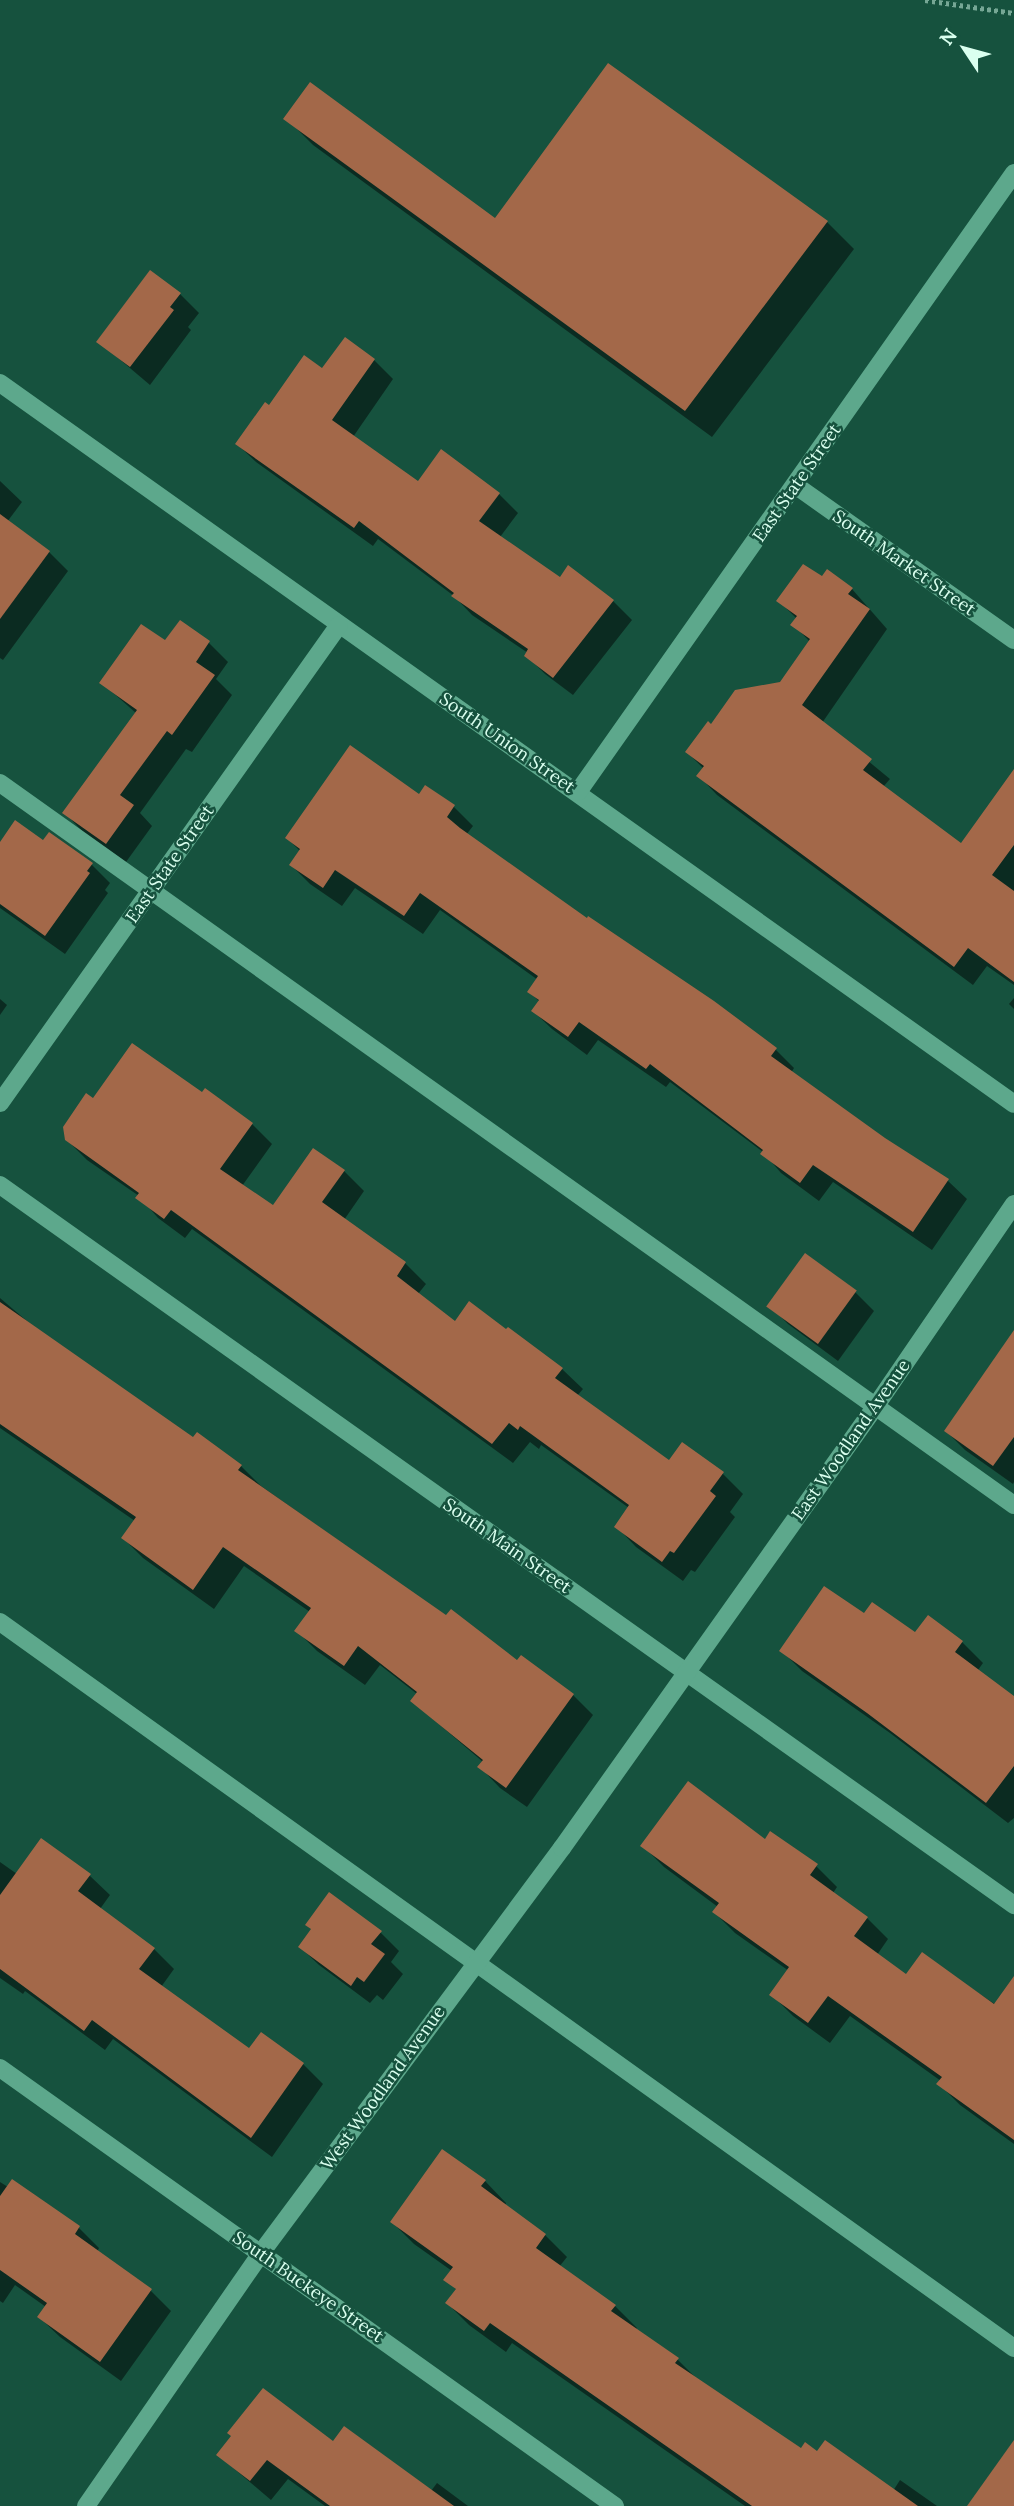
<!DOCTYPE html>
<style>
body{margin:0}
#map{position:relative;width:1014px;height:2506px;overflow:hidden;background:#16523e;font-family:Lora,serif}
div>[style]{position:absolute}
.shadow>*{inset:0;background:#0007}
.building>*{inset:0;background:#a36849;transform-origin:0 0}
.path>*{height:4.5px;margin-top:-2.25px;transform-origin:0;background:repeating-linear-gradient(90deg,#76a795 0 3.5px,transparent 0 7px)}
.service>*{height:18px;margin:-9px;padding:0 9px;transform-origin:9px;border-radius:9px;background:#5da88c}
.minor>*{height:18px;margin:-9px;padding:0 9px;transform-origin:9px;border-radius:9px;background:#5da88c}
span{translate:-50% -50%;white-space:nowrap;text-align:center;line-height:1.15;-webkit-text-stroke:5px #16523e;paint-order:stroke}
.street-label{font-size:18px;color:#daffef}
.north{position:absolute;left:930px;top:14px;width:70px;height:70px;-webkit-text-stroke:5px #16523e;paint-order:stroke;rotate:306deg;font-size:19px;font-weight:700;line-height:28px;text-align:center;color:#daffef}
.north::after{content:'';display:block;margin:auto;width:24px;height:32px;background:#daffef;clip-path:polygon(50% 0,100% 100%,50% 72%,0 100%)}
</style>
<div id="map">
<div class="shadow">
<i style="clip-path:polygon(286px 118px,495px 221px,827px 222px,854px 249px,712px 437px,313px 145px)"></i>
<i style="clip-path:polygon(180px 294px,199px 313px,188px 327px,191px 330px,150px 385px,98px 341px)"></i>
<i style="clip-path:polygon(374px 360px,393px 379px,353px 437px,419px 484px,442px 452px,499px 494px,518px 513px,500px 537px,560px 579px,613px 601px,632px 620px,573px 695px,545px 674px,526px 655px,528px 653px,472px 615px,454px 596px,378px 539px,373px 546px,256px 462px,237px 444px,270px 407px,323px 371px)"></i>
<i style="clip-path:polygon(0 481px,22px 502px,7px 522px,49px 552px,68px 571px,3px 660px,0 658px)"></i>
<i style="clip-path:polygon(822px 579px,852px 589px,887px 629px,822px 723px,890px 779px,883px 787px,962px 845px,1014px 772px,1014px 985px,987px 966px,973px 985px,717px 795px,699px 776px,704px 769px,687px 752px,712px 726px,781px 684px,810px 642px,793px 624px,797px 619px,779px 601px)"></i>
<i style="clip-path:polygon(180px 622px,209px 643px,228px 662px,216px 679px,232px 695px,192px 752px,186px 749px,140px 813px,152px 826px,126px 862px,83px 832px,65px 813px,137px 714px,101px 682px,165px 643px)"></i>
<i style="clip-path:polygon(426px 787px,454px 807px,473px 826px,466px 835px,775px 1049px,794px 1068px,791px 1073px,884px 1140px,948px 1181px,967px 1199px,932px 1250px,833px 1182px,819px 1201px,781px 1173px,763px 1152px,670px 1082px,666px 1087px,598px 1040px,587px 1055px,552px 1029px,533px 1011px,540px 1002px,529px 992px,538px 980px,440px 910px,423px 934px,355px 888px,342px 906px,310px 884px,291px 865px,300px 851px,287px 838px,419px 797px)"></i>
<i style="clip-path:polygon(44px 842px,91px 864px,110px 883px,105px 890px,108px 893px,65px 954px,0 908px,0 845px)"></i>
<i style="clip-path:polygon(1014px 998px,1014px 1009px,1009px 1004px)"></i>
<i style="clip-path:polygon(0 999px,7px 1005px,0 1015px)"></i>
<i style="clip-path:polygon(203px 1094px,252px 1124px,272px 1144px,242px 1186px,274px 1208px,344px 1171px,364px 1191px,344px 1220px,405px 1263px,426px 1284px,418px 1294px,456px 1323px,506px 1331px,508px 1329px,562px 1369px,583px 1389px,577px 1396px,669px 1462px,723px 1474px,743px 1494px,730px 1512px,735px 1517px,695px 1572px,691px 1570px,683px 1581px,636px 1547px,616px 1526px,629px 1508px,541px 1445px,539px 1449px,530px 1442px,513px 1463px,192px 1229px,185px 1238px,158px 1218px,139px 1196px,87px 1160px,66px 1139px,94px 1101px)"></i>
<i style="clip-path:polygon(855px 1292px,874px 1311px,838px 1361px,788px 1324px,769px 1305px)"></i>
<i style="clip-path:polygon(0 1298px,41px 1333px,194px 1439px,241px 1466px,261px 1486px,447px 1617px,573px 1695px,593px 1715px,527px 1807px,500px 1788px,480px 1767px,483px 1762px,412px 1701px,417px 1694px,380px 1665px,365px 1685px,317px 1651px,297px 1631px,310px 1612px,244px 1566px,214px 1609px,143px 1558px,123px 1538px,135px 1521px,0 1428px)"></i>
<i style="clip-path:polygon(1014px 1333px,1014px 1482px,1013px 1484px,965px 1450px,946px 1431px)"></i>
<i style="clip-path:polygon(864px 1616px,916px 1635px,928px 1618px,962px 1642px,983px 1663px,978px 1670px,1014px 1697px,1014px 1818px,1008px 1823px,890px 1733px,802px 1671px,781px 1650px)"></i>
<i style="clip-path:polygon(765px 1841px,816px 1866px,837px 1887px,833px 1893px,867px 1918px,888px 1939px,877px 1955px,907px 1977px,922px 1955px,1014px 2017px,1014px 2144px,960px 2105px,939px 2084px,941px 2081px,850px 2016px,830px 2043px,793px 2016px,772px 1995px,789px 1971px,735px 1933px,714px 1912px,718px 1907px,664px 1867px,643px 1846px)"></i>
<i style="clip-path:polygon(0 1862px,17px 1874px,89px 1875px,110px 1895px,100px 1909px,154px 1949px,174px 1969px,161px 1987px,250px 2051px,303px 2064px,323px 2084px,272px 2157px,113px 2039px,105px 2050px,25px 1991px,23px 1994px,0 1978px)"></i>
<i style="clip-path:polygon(312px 1930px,381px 1933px,399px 1951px,391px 1962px,403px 1974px,383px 2000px,377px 1995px,370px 2003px,319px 1965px,300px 1947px)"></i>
<i style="clip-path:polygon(13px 2181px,79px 2228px,99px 2248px,97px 2252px,151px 2291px,171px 2311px,121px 2381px,60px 2337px,39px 2317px,46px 2307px,15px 2285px,3px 2303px,0 2301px,0 2182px,8px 2187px)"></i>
<i style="clip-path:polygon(485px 2181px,506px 2203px,505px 2206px,545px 2235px,567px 2257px,559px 2267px,615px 2306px,637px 2328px,635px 2330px,678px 2360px,699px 2381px,801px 2451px,818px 2454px,893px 2491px,900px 2480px,937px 2506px,745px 2506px,512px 2343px,506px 2352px,469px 2325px,447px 2303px,457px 2290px,446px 2279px,452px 2271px,414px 2244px,392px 2222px)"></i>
<i style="clip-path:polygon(333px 2444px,431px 2491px,437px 2483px,468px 2506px,325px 2506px,288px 2479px,271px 2500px,218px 2455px)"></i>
</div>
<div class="building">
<i style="clip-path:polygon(608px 63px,828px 221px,685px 411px,283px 119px,310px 82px,495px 218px)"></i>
<i style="clip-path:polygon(150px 270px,181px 293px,170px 307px,174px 310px,130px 367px,96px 342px)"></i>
<i style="clip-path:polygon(345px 337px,375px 359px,332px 420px,418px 481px,441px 449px,500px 493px,479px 521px,560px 577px,568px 565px,614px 600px,553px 678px,524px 656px,528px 649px,451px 596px,454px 593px,359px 521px,354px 528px,235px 444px,265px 402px,269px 405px,304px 355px,322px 368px)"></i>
<i style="clip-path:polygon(0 514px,50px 551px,0 619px)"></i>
<i style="clip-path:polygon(803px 564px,822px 576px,827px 569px,853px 588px,848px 594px,870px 609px,802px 705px,872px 759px,863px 770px,961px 843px,1014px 769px,1014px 845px,992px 875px,1014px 891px,1014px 982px,968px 948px,954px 967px,696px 776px,704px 766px,685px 752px,708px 721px,711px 724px,735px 690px,780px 682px,810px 639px,790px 625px,797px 616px,776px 601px)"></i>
<i style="clip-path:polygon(180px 620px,210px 641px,196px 662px,215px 675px,172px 735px,167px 731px,120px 795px,134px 805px,106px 844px,62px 813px,137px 710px,99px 683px,141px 624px,165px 640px)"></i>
<i style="clip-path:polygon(350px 745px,419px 794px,425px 785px,455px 805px,447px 817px,460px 828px,587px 918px,588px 916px,714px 1001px,777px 1048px,771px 1056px,885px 1138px,949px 1179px,913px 1232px,813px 1165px,800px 1183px,760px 1154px,763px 1150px,650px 1064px,646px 1069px,579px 1022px,568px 1037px,531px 1011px,539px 1000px,527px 992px,538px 976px,420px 893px,404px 916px,335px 870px,323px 888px,289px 865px,300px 849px,285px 838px)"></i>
<i style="clip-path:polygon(15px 820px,43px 840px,49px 832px,93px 863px,87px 871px,90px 873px,45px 936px,0 904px,0 842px)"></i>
<i style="clip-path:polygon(132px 1043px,202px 1092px,205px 1088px,253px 1123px,220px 1169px,273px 1205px,313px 1148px,345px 1170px,322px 1202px,406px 1262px,397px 1276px,455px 1321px,469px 1301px,506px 1329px,508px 1327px,563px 1368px,555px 1378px,669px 1460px,682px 1442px,724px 1472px,710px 1491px,716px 1496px,674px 1553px,670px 1551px,662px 1562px,614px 1527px,629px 1505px,520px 1426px,518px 1430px,509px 1423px,492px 1444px,171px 1210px,164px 1219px,135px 1198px,139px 1193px,65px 1140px,63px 1127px,86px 1093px,93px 1098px)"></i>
<i style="left:805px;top:1253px;width:64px;height:66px;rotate:36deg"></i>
<i style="clip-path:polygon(0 1302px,193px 1437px,197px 1432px,242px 1465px,238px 1470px,446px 1615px,451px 1609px,517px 1660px,521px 1655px,574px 1694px,506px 1788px,477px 1767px,483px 1760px,410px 1701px,417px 1692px,358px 1646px,344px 1666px,294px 1631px,311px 1608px,223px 1547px,193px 1590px,121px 1538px,136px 1517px,0 1424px)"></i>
<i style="clip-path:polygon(1014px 1330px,1014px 1437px,993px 1466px,944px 1431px)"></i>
<i style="clip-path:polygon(824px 1586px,864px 1613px,872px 1602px,915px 1632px,928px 1615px,963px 1641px,955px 1652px,1014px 1696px,1014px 1766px,986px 1803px,867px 1713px,779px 1651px)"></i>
<i style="clip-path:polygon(688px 1781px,765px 1839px,770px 1831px,818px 1864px,810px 1875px,868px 1917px,854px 1936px,906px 1974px,922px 1952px,994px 2004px,1014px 1976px,1014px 2140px,936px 2084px,942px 2077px,828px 1996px,808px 2023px,769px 1995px,789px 1967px,712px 1912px,719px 1903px,640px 1846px)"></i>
<i style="clip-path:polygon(41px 1838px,91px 1874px,78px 1891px,155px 1948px,139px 1969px,249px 2048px,261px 2032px,304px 2063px,251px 2138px,92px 2020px,84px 2031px,0 1969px,0 1895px)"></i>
<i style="clip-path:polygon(329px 1892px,382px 1931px,371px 1944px,385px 1954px,364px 1982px,357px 1977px,351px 1986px,298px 1947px,311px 1929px,305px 1925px)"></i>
<i style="clip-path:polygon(442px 2149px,486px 2180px,481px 2186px,546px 2234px,536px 2248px,616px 2305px,611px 2311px,679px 2358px,675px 2363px,801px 2448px,805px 2442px,817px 2451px,825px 2440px,918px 2506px,752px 2506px,490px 2323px,484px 2331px,445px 2303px,456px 2289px,443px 2280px,453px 2267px,390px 2222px)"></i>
<i style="clip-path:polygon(12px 2179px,80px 2226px,75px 2234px,152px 2289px,100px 2362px,37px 2317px,47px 2303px,0 2270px,0 2196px)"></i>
<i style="clip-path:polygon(263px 2388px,333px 2441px,344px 2426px,454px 2506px,330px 2506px,267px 2460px,250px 2481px,216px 2455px,231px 2436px,227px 2433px)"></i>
<i style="clip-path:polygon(1014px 2440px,1014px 2506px,967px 2506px)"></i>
</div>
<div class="path">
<i style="left:925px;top:0;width:90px;rotate:8.3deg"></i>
</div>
<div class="service">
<i style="left:0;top:783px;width:1245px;rotate:35.45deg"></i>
<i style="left:0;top:1622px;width:1247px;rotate:35.6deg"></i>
</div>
<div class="minor">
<i style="left:0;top:383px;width:1244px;rotate:35.41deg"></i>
<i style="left:795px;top:485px;width:268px;rotate:35.3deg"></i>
<i style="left:578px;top:792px;width:757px;rotate:-54.84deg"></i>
<i style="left:0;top:1103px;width:586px;rotate:-54.66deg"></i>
<i style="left:0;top:1185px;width:1244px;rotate:35.38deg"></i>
<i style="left:0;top:2068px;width:755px;rotate:35.46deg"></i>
<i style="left:86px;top:2506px;width:308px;rotate:-55.3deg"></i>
<i style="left:261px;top:2253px;width:505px;rotate:-53.38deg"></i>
<i style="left:562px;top:1848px;width:541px;rotate:-54.63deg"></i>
<i style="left:875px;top:1407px;width:246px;rotate:-55.6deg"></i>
</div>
<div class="street-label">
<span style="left:797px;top:483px;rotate:-55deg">East State Street</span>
<span style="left:904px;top:563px;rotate:35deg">South Market Street</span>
<span style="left:507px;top:743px;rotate:35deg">South Union Street</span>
<span style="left:170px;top:864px;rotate:-55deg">East State Street</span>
<span style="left:851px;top:1440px;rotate:-55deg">East Woodland Avenue</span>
<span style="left:507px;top:1546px;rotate:35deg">South Main Street</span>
<span style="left:383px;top:2088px;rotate:-54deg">West Woodland Avenue</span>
<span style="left:308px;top:2287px;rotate:35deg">South Buckeye Street</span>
</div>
<div class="north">N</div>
</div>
